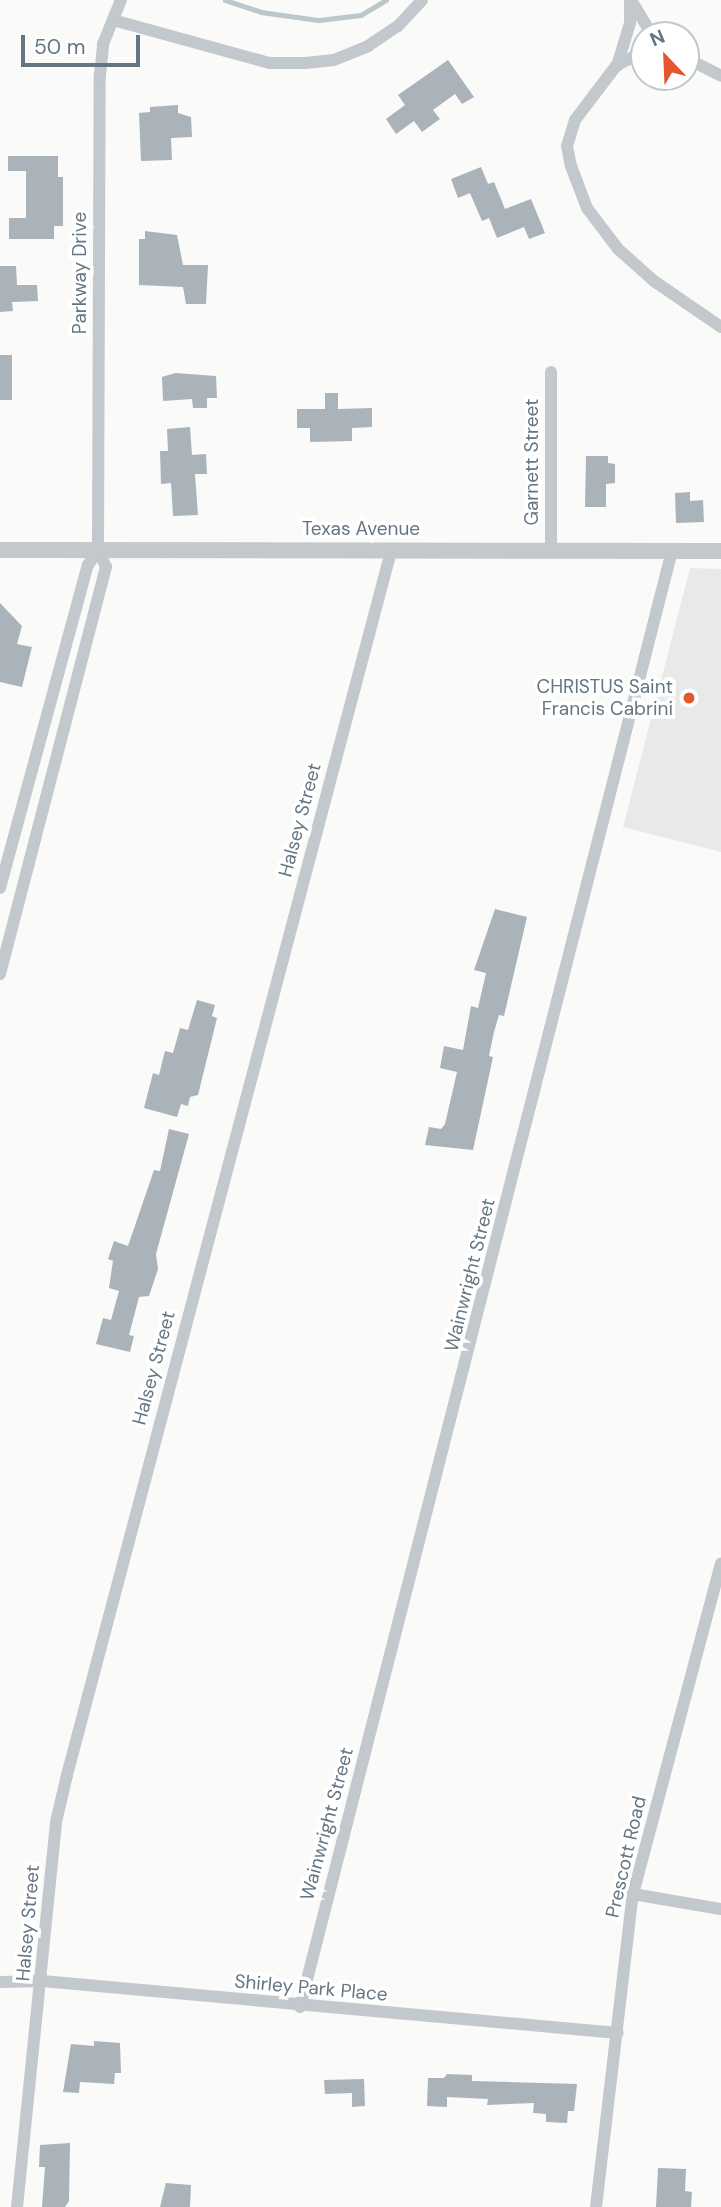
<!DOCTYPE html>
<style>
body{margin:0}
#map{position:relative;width:721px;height:2207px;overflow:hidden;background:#fafaf8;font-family:"DM Sans",sans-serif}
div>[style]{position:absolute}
.built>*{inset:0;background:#e8e9e9}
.stream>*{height:4.5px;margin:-2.25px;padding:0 2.25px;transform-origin:2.25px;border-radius:2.25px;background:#bbc7cb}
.building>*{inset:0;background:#aab3b9;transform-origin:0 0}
.minor>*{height:12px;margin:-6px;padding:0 6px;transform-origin:6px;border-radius:6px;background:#c3c8cc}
.tertiary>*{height:16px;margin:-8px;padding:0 8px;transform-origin:8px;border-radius:8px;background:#c3c8cc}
.dots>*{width:19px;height:19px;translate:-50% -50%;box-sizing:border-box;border:4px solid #fff;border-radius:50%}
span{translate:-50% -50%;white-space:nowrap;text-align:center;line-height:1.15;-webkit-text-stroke:7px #fff;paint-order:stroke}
.street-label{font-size:19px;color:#657683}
.poi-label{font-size:19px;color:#657683}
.right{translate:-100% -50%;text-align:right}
.north{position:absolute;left:630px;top:21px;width:70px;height:70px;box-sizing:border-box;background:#fff;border:2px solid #c1c8cd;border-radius:50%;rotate:337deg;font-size:19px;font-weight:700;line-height:28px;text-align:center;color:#657683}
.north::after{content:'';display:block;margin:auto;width:24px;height:32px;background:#e4572e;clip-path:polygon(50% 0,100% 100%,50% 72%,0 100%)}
.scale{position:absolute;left:21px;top:35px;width:119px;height:32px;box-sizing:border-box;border:4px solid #657683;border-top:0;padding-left:9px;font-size:21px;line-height:24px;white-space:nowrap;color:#657683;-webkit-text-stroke:5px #fff;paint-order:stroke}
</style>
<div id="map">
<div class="built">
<i style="clip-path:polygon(690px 568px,721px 569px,721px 852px,623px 827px)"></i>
</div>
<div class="stream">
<i style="left:225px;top:0;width:38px;rotate:18deg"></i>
<i style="left:261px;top:12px;width:59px;rotate:7.9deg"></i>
<i style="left:319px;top:20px;width:42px;rotate:-6.8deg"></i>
<i style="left:361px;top:15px;width:29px;rotate:-31deg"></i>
</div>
<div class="building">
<i style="clip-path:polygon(448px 60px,474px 97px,462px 104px,455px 94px,433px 110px,440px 119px,422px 132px,414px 121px,396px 134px,386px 119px,405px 105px,398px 95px)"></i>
<i style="clip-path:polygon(178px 105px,178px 113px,191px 117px,192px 137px,171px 138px,172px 160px,141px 161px,139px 113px,150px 112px,150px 107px)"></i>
<i style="clip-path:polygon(8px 156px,58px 156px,58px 177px,63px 177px,63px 226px,54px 226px,54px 239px,9px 239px,9px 218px,26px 218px,26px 171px,8px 171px)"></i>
<i style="clip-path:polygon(481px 167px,488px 184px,494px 182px,505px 209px,531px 199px,545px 233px,529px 239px,524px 227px,497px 238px,489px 218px,482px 221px,470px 193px,458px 198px,451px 179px)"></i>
<i style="clip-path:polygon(145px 231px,177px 235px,183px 265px,208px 265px,206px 304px,186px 304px,183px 287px,139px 285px,139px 239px,145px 239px)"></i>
<i style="clip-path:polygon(0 266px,16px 266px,17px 285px,37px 285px,38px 301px,12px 302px,13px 311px,0 312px)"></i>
<i style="left:0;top:355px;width:12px;height:45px"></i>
<i style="clip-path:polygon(175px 373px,216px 376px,217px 398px,207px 398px,207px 408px,193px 408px,192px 399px,163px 401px,162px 377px)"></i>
<i style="clip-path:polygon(325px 393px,338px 393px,338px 409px,372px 408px,372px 427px,352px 428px,352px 441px,310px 442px,310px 428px,297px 428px,297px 409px,325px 409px)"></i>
<i style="clip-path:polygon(190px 427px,192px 455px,206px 454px,207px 474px,195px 474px,198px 515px,173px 516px,171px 483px,161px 484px,160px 451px,168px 451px,167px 429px)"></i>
<i style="clip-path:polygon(586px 456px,608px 456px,608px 463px,615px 464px,615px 483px,606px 484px,606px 507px,585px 507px)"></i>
<i style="clip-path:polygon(690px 492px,690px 501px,703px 500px,704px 522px,676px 523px,675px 493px)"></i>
<i style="clip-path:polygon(0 603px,22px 626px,17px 644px,32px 647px,22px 687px,0 682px)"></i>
<i style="clip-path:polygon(495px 909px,527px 917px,504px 1016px,499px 1015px,494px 1032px,489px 1056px,493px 1057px,473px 1150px,425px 1145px,429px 1127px,441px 1129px,445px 1124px,457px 1072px,440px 1068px,444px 1046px,463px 1050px,471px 1006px,478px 1008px,486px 973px,474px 970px)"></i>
<i style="clip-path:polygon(197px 1000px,215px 1005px,212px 1016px,217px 1018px,198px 1095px,190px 1097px,188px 1106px,181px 1104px,177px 1117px,144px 1108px,153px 1073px,159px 1075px,165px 1051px,173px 1053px,180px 1028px,188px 1030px)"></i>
<i style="clip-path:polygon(169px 1129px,189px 1134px,156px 1254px,158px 1269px,149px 1296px,139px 1297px,129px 1335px,134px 1336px,130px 1352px,96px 1344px,103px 1318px,111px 1320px,119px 1291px,109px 1288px,113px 1261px,108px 1259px,114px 1241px,128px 1246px,154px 1170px,160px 1171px)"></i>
<i style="clip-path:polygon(94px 2041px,120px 2043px,121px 2073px,115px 2073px,114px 2084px,80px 2082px,79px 2093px,63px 2092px,71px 2044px,94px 2046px)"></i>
<i style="clip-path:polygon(447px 2074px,472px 2075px,472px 2081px,577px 2084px,574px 2111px,568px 2111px,567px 2123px,546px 2122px,546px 2114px,533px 2113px,534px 2103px,487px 2105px,488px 2099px,447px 2097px,447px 2107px,427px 2106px,428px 2078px,444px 2078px)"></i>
<i style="clip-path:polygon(364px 2079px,365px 2106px,352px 2107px,352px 2093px,325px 2094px,324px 2080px)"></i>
<i style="clip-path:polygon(70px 2143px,69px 2201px,65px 2207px,42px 2207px,45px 2167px,39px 2167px,40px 2145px)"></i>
<i style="clip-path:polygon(658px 2168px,686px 2169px,685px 2191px,692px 2192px,691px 2207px,656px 2207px)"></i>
<i style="clip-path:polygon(166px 2183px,191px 2185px,190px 2207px,160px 2207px)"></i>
</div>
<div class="minor">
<i style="left:631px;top:0;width:41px;rotate:59deg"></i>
<i style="left:113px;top:20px;width:162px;rotate:15.4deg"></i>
<i style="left:269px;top:63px;width:36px"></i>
<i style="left:305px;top:63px;width:29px;rotate:-6deg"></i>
<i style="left:334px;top:60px;width:37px;rotate:-22deg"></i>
<i style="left:368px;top:46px;width:36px;rotate:-34deg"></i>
<i style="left:398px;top:26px;width:35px;rotate:-47deg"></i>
<i style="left:644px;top:51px;width:32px;rotate:152deg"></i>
<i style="left:616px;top:66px;width:68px;rotate:127.2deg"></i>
<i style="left:575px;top:120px;width:27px;rotate:107deg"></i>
<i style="left:567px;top:146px;width:20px;rotate:79deg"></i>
<i style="left:571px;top:166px;width:45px;rotate:69.1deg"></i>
<i style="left:587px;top:208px;width:51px;rotate:52.9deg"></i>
<i style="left:618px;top:249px;width:48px;rotate:41.6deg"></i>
<i style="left:654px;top:281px;width:81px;rotate:34.5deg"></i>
<i style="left:686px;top:58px;width:39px;rotate:27deg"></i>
<i style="left:617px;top:66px;width:45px;rotate:-73.2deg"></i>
<i style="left:630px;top:23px;width:23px;rotate:-90deg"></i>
<i style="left:551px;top:551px;width:179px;rotate:-90deg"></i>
<i style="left:0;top:888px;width:335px;rotate:-74.8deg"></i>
<i style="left:88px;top:565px;width:18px;rotate:-56deg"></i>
<i style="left:0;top:974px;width:421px;rotate:-75.4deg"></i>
<i style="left:106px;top:567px;width:19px;rotate:-115deg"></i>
<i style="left:98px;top:550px;width:475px;rotate:-89.8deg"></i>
<i style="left:100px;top:75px;width:31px;rotate:-84deg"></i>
<i style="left:103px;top:44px;width:48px;rotate:-67.8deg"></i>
<i style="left:633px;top:1894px;width:89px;rotate:9.7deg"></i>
<i style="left:0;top:1982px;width:42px;rotate:-1.4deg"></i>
<i style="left:42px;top:1981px;width:578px;rotate:5.16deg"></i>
<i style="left:300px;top:2007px;width:1503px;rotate:-75.67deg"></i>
<i style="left:17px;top:2207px;width:387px;rotate:-84.2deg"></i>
<i style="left:56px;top:1822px;width:48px;rotate:-76.8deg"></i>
<i style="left:67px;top:1775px;width:1266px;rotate:-75.17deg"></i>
<i style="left:596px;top:2207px;width:315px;rotate:-83.3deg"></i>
<i style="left:633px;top:1894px;width:342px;rotate:-75.1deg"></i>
</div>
<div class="tertiary">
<i style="left:0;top:550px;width:721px;rotate:0.08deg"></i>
</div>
<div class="dots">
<i style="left:689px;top:698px;background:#e4572e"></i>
</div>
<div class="street-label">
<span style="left:80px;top:273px;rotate:-90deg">Parkway Drive</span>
<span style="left:532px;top:462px;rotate:-90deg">Garnett Street</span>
<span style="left:361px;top:529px">Texas Avenue</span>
<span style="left:300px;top:820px;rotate:-75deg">Halsey Street</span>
<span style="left:470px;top:1275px;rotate:-76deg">Wainwright Street</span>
<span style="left:154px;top:1368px;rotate:-75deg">Halsey Street</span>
<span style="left:327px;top:1824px;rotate:-75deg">Wainwright Street</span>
<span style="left:626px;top:1857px;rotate:-77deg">Prescott Road</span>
<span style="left:28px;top:1923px;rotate:-85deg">Halsey Street</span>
<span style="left:311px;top:1988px;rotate:5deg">Shirley Park Place</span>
</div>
<div class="poi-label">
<span class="right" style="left:673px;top:698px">CHRISTUS Saint<br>Francis Cabrini</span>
</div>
<div class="north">N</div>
<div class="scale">50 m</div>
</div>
